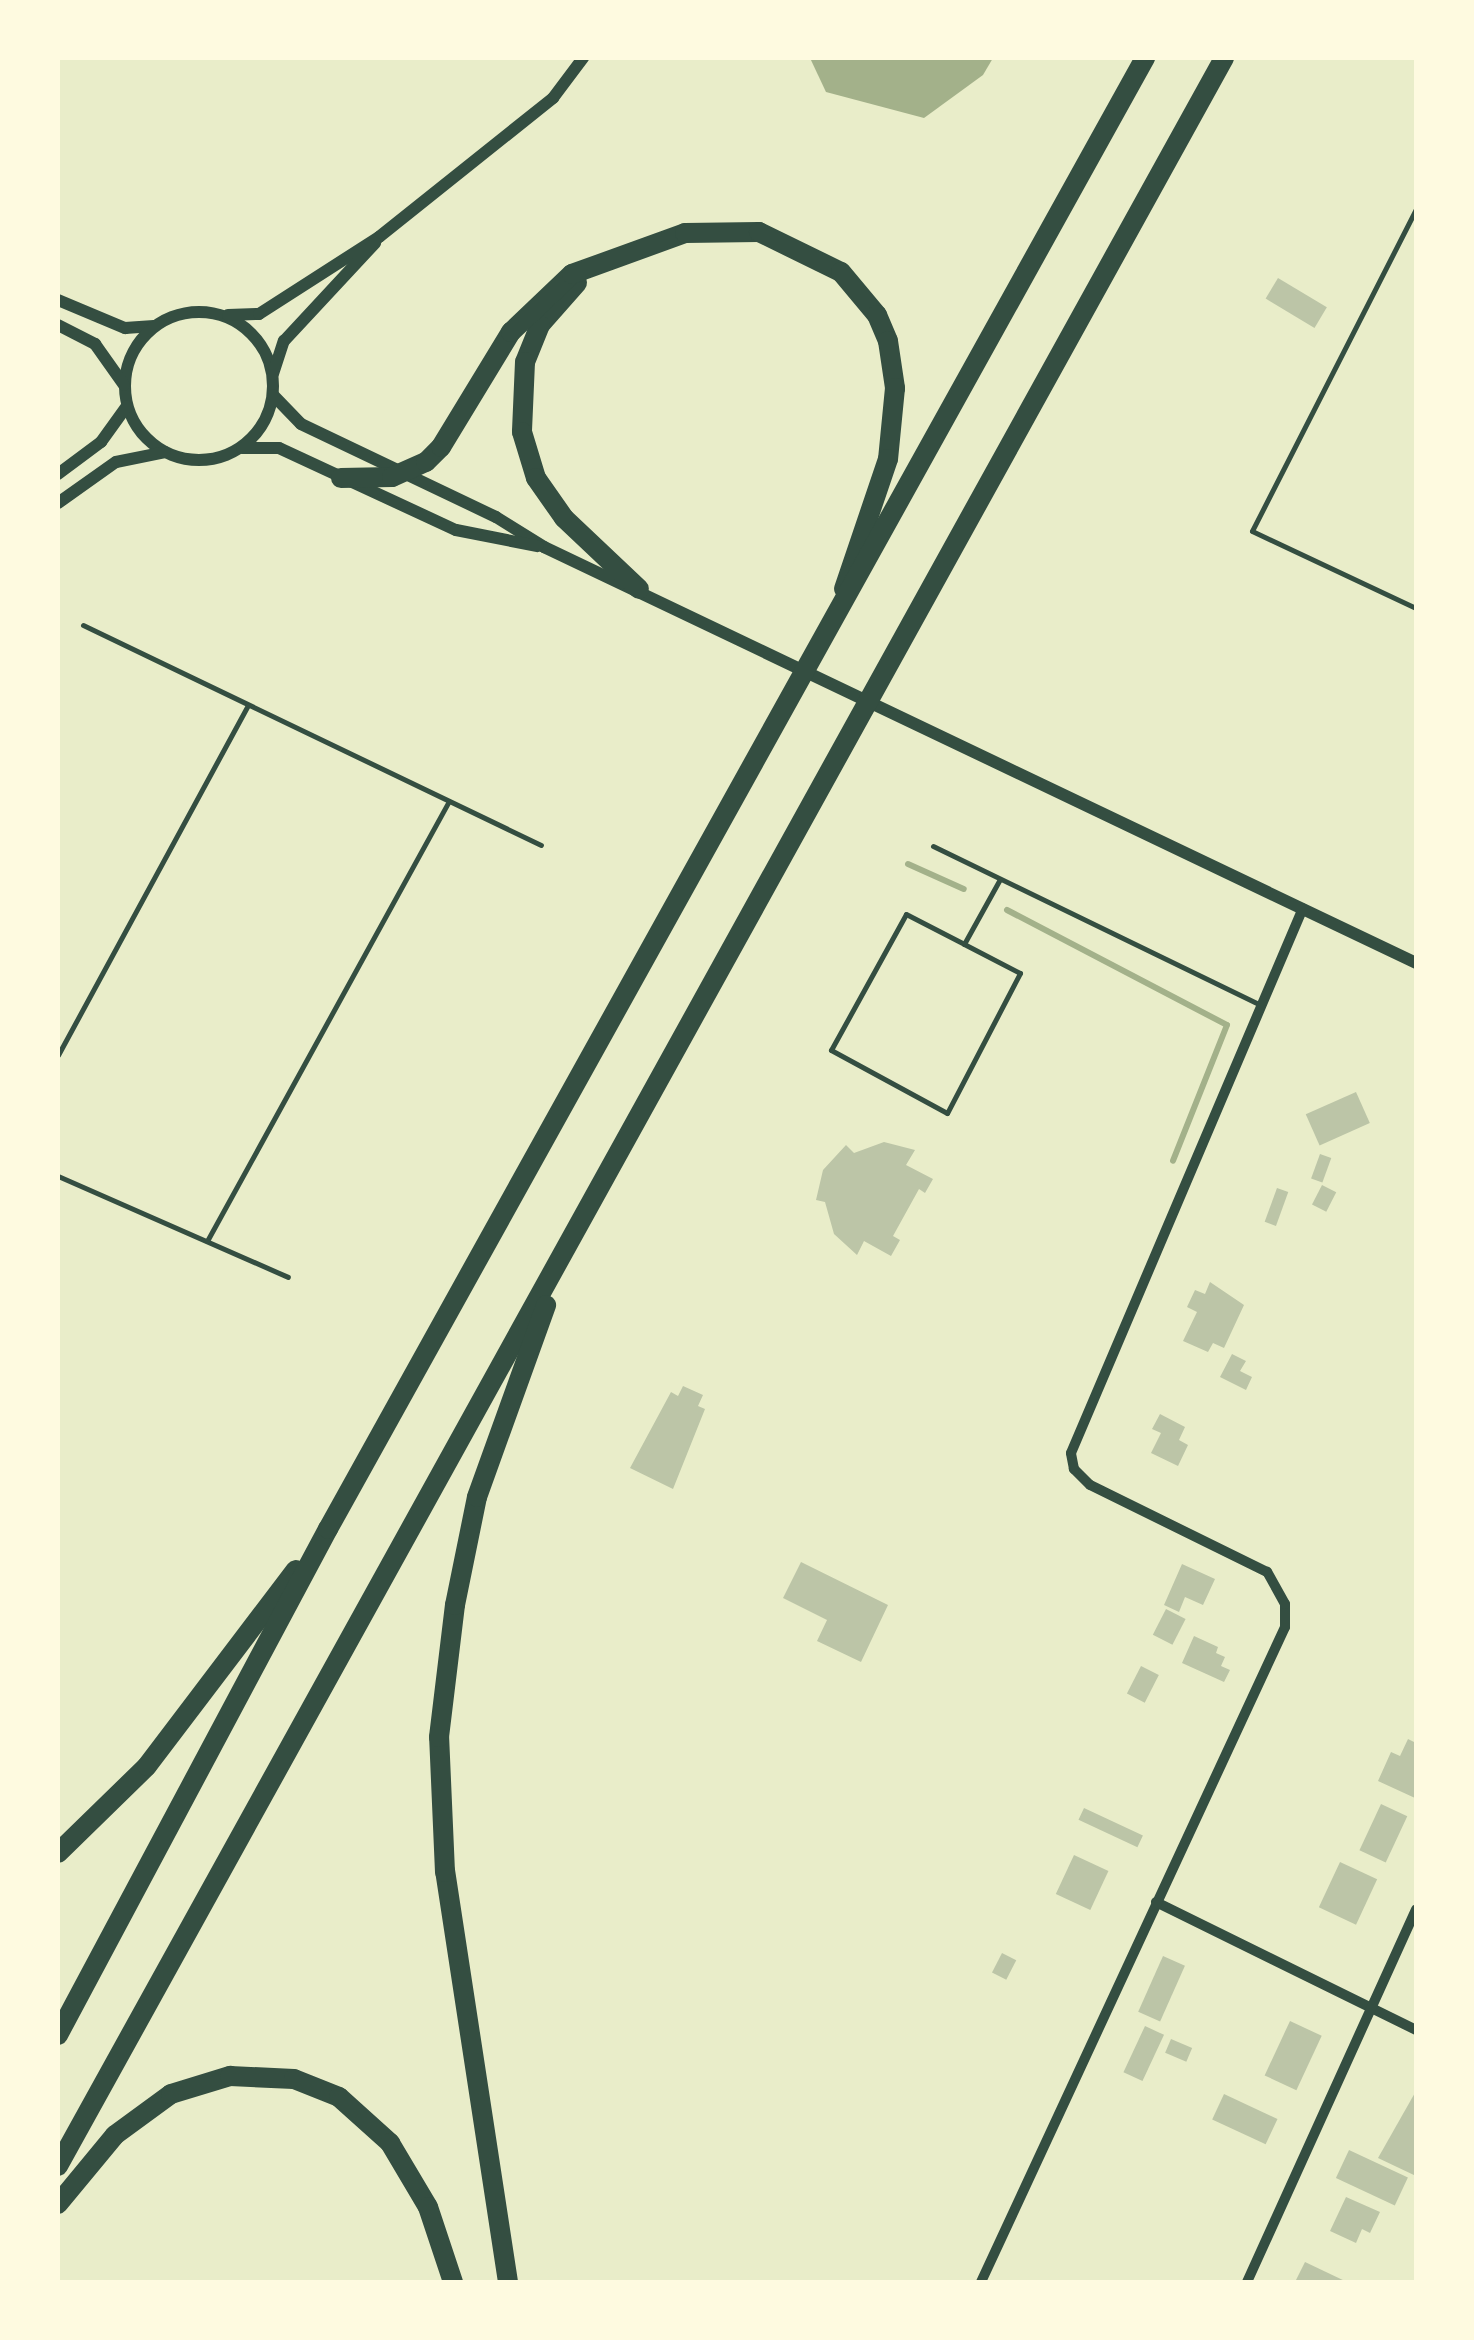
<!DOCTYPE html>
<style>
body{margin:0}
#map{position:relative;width:1474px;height:2340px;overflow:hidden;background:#e9edc9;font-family:"IBM Plex Serif",serif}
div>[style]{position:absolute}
.water>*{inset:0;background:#a3b18a}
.stream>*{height:6px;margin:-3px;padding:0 3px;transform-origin:3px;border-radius:3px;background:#a3b18a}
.building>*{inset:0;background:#bcc5a7;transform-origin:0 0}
.service>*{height:5px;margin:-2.5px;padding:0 2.5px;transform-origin:2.5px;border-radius:2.5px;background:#344e41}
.minor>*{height:10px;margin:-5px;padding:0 5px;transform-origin:5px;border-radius:5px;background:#344e41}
.tertiary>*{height:12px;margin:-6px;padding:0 6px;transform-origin:6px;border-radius:6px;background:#344e41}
.tertiary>.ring{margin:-6px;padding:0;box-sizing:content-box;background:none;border:12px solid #344e41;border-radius:50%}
.motorway>*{height:20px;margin:-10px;padding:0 10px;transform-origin:10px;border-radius:10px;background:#344e41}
span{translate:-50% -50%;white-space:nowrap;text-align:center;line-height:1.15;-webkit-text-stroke:10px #fefae0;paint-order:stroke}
.frame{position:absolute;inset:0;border:60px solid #fefae0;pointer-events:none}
</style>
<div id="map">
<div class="water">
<i style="clip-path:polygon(810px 58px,993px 58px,983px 75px,924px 118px,826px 92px)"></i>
</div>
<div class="stream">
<i style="left:908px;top:864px;width:61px;rotate:24.1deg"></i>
<i style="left:1007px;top:910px;width:248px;rotate:27.6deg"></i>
<i style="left:1227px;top:1025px;width:146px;rotate:111.7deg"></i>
</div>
<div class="building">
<i style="left:1278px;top:278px;width:57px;height:24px;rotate:31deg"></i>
<i style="left:1356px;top:1092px;width:34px;height:55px;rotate:66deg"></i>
<i style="clip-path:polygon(884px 1142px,915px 1150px,906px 1165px,933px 1179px,925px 1193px,919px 1189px,893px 1236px,900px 1240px,891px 1256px,864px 1241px,857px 1255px,834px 1234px,825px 1202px,816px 1200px,823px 1170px,846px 1145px,854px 1153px)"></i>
<i style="left:1320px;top:1154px;width:12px;height:26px;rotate:20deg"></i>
<i style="left:1322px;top:1185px;width:16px;height:22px;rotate:27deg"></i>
<i style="left:1277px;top:1188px;width:12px;height:36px;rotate:20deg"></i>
<i style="clip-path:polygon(1210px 1282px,1244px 1305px,1224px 1348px,1213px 1343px,1208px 1352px,1183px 1341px,1197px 1312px,1187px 1307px,1195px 1290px,1205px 1294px)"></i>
<i style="clip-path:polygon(1232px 1354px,1246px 1361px,1240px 1371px,1252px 1377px,1246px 1390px,1220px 1377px)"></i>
<i style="clip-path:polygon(683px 1386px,703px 1395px,698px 1406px,705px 1409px,673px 1489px,630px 1468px,671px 1392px,678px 1396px)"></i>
<i style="clip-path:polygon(1160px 1414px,1185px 1427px,1179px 1440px,1188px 1445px,1178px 1466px,1151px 1453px,1161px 1433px,1152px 1429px)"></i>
<i style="clip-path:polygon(801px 1562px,888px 1605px,861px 1662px,817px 1641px,827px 1620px,783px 1598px)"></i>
<i style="clip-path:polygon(1182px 1564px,1215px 1579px,1203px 1605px,1185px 1597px,1179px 1612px,1164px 1605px)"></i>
<i style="left:1166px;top:1609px;width:22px;height:29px;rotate:27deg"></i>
<i style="clip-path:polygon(1194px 1636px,1218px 1647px,1216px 1653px,1225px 1657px,1221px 1666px,1230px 1670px,1224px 1682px,1182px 1663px)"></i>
<i style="left:1141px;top:1666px;width:20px;height:31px;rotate:27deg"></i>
<i style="clip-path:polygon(1408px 1739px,1416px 1743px,1415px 1798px,1378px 1781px,1391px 1752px,1400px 1756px)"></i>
<i style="left:1381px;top:1804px;width:29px;height:51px;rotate:25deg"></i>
<i style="left:1084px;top:1808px;width:65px;height:13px;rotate:25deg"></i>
<i style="left:1074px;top:1855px;width:38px;height:43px;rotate:25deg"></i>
<i style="left:1340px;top:1862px;width:41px;height:50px;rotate:25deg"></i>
<i style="left:1002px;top:1953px;width:16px;height:22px;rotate:27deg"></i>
<i style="left:1163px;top:1956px;width:24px;height:61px;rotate:24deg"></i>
<i style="left:1290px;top:2021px;width:35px;height:60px;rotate:25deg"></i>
<i style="left:1145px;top:2026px;width:21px;height:51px;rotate:25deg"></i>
<i style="left:1171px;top:2039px;width:23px;height:15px;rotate:23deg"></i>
<i style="clip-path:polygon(1416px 2091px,1416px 2176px,1378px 2158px)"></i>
<i style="left:1224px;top:2094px;width:59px;height:28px;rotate:25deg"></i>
<i style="left:1349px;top:2150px;width:65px;height:31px;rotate:25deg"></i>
<i style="clip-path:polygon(1346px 2197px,1380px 2212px,1370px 2233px,1362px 2229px,1356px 2243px,1330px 2231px)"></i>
<i style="clip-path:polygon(1305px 2262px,1347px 2282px,1295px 2282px)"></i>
</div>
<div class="service">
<i style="left:1416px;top:209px;width:361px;rotate:117deg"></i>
<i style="left:1252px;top:531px;width:181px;rotate:25.2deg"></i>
<i style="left:83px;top:625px;width:508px;rotate:25.66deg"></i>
<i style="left:933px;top:846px;width:366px;rotate:25.9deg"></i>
<i style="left:964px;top:944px;width:63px;rotate:27.4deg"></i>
<i style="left:1020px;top:973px;width:158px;rotate:117.5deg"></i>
<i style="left:947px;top:1113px;width:132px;rotate:-151.5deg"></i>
<i style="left:831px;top:1050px;width:155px;rotate:-61.1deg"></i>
<i style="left:906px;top:914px;width:65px;rotate:27.3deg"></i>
<i style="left:964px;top:944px;width:74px;rotate:-61deg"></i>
<i style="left:58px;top:1055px;width:398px;rotate:-61.5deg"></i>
<i style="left:58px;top:1176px;width:251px;rotate:23.7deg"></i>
<i style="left:207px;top:1241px;width:502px;rotate:-61.19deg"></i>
</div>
<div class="minor">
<i style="left:1156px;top:1902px;width:290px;rotate:26.2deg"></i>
<i style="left:981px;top:2282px;width:722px;rotate:-65.1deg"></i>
<i style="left:1285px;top:1627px;width:23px;rotate:-90deg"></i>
<i style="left:1285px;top:1604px;width:37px;rotate:-119deg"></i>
<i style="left:1267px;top:1572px;width:197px;rotate:-153.8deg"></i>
<i style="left:1090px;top:1485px;width:23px;rotate:-135deg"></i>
<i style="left:1074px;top:1469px;width:16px;rotate:-101deg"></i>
<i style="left:1071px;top:1453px;width:592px;rotate:-66.94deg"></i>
<i style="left:1247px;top:2282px;width:409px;rotate:-65.6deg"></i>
</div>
<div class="tertiary">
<i style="left:58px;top:300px;width:73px;rotate:22.7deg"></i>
<i style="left:125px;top:328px;width:29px;rotate:-4deg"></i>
<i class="ring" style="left:125px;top:312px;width:136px;height:136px"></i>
<i style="left:228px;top:315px;width:31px;rotate:-2deg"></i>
<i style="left:259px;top:314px;width:143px;rotate:-32.7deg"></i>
<i style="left:379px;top:237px;width:223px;rotate:-38.6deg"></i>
<i style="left:553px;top:98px;width:50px;rotate:-53.1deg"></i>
<i style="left:58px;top:325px;width:42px;rotate:27.2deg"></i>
<i style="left:95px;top:344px;width:50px;rotate:54.7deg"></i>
<i style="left:273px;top:374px;width:35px;rotate:-72deg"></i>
<i style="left:284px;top:341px;width:134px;rotate:-47.1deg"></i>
<i style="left:273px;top:395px;width:40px;rotate:46deg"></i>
<i style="left:301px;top:424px;width:216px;rotate:25.5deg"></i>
<i style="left:496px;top:517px;width:57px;rotate:32deg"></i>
<i style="left:544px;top:547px;width:966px;rotate:25.5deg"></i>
<i style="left:242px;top:448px;width:37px"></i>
<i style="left:279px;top:448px;width:195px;rotate:24.9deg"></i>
<i style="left:456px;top:530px;width:83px;rotate:11.2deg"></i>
<i style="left:58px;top:474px;width:54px;rotate:-36.7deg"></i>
<i style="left:101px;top:442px;width:44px;rotate:-54.2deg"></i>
<i style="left:58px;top:503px;width:71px;rotate:-35.3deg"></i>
<i style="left:116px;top:462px;width:50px;rotate:-11.5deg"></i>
</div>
<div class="motorway">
<i style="left:577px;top:283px;width:56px;rotate:131.4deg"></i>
<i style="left:540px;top:325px;width:40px;rotate:112deg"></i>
<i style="left:525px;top:362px;width:70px;rotate:92.5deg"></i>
<i style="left:522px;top:432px;width:48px;rotate:73.1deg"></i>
<i style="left:536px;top:478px;width:49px;rotate:55deg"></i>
<i style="left:564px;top:518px;width:103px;rotate:43.4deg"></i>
<i style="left:341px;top:478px;width:51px;rotate:-1.1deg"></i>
<i style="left:392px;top:477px;width:37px;rotate:-24deg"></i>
<i style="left:426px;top:462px;width:21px;rotate:-45deg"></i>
<i style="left:441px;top:447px;width:135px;rotate:-58.7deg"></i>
<i style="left:511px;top:332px;width:84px;rotate:-43.6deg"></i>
<i style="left:572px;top:274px;width:120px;rotate:-19.9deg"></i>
<i style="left:685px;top:233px;width:74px;rotate:-0.8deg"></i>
<i style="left:759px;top:232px;width:91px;rotate:26deg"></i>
<i style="left:841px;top:272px;width:56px;rotate:50.1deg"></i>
<i style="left:877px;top:315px;width:28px;rotate:67deg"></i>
<i style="left:888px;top:341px;width:48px;rotate:81.5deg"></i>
<i style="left:895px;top:388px;width:71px;rotate:95.6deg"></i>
<i style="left:888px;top:459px;width:137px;rotate:108.7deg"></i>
<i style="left:58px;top:1853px;width:124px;rotate:-44.3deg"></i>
<i style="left:147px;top:1766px;width:246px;rotate:-52.8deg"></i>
<i style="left:58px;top:2035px;width:574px;rotate:-61.92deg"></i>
<i style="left:328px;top:1529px;width:1683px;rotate:-60.95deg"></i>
<i style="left:58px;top:2166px;width:2409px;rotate:-61.05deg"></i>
<i style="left:58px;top:2204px;width:89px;rotate:-50.4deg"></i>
<i style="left:115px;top:2135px;width:69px;rotate:-36.2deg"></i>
<i style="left:171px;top:2094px;width:62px;rotate:-17deg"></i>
<i style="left:230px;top:2076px;width:64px;rotate:2.7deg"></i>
<i style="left:294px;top:2079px;width:48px;rotate:21.8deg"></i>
<i style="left:339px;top:2097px;width:69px;rotate:42deg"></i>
<i style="left:390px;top:2143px;width:74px;rotate:59.3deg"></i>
<i style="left:428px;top:2207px;width:79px;rotate:71.6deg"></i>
<i style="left:508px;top:2282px;width:415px;rotate:-98.7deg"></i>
<i style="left:445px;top:1872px;width:135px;rotate:-92.5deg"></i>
<i style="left:439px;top:1737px;width:133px;rotate:-83.1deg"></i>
<i style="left:455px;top:1605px;width:110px;rotate:-78.5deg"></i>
<i style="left:477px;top:1497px;width:204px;rotate:-70.2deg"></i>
</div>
<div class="frame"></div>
</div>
